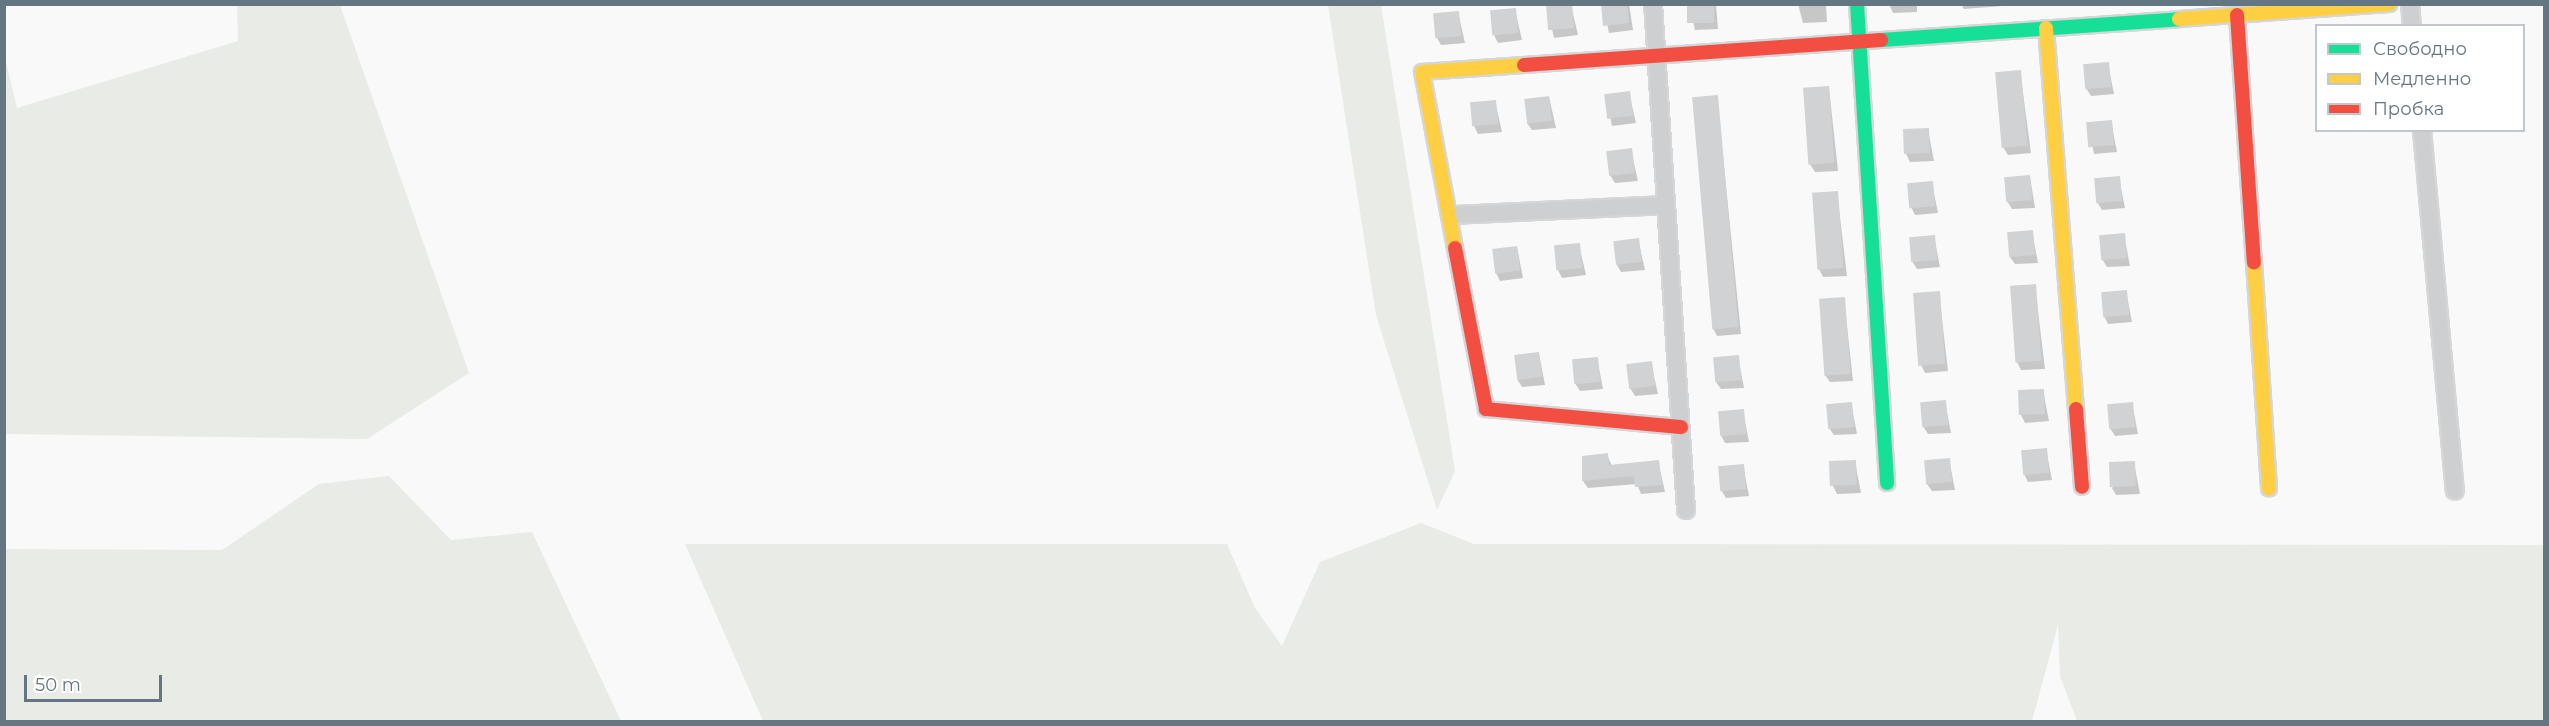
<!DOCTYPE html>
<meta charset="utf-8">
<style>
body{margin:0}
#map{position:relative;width:2549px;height:726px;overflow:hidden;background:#f9f9f9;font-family:Montserrat,sans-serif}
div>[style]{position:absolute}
.green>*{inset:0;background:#e8ebe6}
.shadow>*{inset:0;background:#0003}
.building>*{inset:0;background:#d0d2d3;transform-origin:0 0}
.roads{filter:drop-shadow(2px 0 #d5d6d7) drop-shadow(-2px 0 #d5d6d7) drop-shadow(0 2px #d5d6d7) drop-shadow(0 -2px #d5d6d7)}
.street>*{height:16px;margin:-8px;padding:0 8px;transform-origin:8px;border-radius:8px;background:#cecfd0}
.fast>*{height:14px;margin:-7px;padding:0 7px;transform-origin:7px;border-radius:7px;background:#16e098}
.slow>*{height:14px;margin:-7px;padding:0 7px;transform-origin:7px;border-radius:7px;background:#ffcf43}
.jam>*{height:14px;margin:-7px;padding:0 7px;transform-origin:7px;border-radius:7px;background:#f24e42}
span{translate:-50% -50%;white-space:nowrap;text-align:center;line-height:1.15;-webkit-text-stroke:6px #fff;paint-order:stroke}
.frame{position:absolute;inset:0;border:6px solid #657683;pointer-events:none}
.legend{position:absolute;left:2315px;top:24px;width:210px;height:108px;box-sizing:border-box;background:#fff;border:2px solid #c1c8cd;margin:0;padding:8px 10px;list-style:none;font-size:18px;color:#657683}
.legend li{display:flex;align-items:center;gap:12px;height:30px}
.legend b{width:30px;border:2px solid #c1c8cd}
.scale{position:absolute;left:24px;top:675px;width:138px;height:27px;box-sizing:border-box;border:3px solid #657683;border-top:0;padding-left:8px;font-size:18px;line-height:21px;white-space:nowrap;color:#657683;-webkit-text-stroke:4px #fff;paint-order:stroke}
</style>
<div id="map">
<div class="green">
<i style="clip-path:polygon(237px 5px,340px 5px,469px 373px,367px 439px,5px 434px,5px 57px,17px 108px,238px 41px)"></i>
<i style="clip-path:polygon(1328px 5px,1381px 5px,1455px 471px,1437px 510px,1376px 315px)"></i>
<i style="clip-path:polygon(389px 476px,451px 540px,532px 532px,621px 721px,5px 721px,5px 549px,222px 550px,319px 484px)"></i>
<i style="clip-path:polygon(1421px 523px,1474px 544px,2544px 545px,2544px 721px,2077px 721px,2060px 676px,2058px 625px,2032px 721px,763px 721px,685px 544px,1227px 544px,1255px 608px,1282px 646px,1320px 562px)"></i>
</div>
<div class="shadow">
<i style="clip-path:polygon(1603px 4px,1629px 4px,1633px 30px,1609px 33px)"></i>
<i style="clip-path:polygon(1689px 4px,1716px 4px,1718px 29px,1695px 30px)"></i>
<i style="clip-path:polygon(1798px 4px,1826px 4px,1827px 22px,1803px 23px)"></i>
<i style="clip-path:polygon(1917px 4px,1917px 12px,1893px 13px,1889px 4px)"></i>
<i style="clip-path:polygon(1961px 4px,2029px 4px,1964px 9px)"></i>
<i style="clip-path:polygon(1571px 5px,1578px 35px,1554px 38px,1547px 7px)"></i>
<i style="clip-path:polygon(1515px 10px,1522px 40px,1498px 43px,1494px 35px)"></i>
<i style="clip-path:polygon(1458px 12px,1465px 43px,1441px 45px,1437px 38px)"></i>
<i style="clip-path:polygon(2108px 64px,2114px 94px,2091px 96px,2086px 88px)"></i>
<i style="clip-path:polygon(2020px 71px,2031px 153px,2008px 155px,2003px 147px)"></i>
<i style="clip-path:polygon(1829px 88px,1838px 171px,1815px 172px,1810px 164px)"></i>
<i style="clip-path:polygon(1629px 93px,1636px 123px,1612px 126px,1606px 95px)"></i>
<i style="clip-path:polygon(1549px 97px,1556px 128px,1532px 130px,1527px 123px)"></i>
<i style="clip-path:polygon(1717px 97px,1741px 334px,1717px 336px,1713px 328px)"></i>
<i style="clip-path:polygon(1495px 101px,1502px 132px,1478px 134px,1474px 126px)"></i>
<i style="clip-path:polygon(2111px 121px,2117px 152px,2094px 154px,2088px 123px)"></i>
<i style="clip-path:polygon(1928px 130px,1934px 161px,1910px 162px,1906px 154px)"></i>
<i style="clip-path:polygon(1631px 150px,1638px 181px,1615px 183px,1610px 175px)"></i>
<i style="clip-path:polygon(2030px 177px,2035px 208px,2012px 209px,2007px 201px)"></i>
<i style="clip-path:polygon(2119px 178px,2125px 208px,2102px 210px,2097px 202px)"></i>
<i style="clip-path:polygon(1932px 183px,1938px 213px,1915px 215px,1911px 207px)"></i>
<i style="clip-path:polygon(1837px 192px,1847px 276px,1823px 277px,1819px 269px)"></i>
<i style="clip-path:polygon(2032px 232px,2038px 263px,2015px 264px,2010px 257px)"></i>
<i style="clip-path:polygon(2124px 235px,2130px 266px,2107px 267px,2102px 259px)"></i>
<i style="clip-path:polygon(1934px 236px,1940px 267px,1917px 269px,1912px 261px)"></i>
<i style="clip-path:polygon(1638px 239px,1645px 270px,1621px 272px,1617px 265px)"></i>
<i style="clip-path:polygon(1579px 245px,1586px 275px,1562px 278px,1558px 270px)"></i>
<i style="clip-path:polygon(1517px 247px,1523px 278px,1500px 281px,1496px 273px)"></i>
<i style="clip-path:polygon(2035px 286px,2045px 369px,2021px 370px,2017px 362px)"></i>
<i style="clip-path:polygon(2126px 291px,2132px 322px,2108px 324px,2104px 316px)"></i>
<i style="clip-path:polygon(1939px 293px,1948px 371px,1925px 373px,1921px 365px)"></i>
<i style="clip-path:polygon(1844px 298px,1853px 381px,1830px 382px,1825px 375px)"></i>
<i style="clip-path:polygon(1539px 354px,1545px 385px,1522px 387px,1517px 379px)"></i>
<i style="clip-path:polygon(1738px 357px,1744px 388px,1721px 389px,1716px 382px)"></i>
<i style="clip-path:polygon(1597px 358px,1603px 389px,1580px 391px,1575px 383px)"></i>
<i style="clip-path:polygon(1651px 363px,1658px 394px,1635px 396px,1630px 388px)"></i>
<i style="clip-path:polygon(2043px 390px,2049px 421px,2025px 423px,2021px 415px)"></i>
<i style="clip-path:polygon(1945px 402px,1951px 433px,1928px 434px,1923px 426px)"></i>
<i style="clip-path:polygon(1851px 403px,1857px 434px,1834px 435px,1829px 428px)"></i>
<i style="clip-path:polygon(2132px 403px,2138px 434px,2115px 436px,2110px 428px)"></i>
<i style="clip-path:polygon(1743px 411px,1749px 442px,1725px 443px,1721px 435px)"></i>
<i style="clip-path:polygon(2046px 449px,2052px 480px,2028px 482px,2024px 474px)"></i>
<i style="clip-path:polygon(1607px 455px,1612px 466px,1658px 461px,1665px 492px,1641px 494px,1637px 484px,1588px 488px,1583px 481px)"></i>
<i style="clip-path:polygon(1949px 459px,1955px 490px,1932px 491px,1927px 484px)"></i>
<i style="clip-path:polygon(1855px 462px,1861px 493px,1837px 494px,1833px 486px)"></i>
<i style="clip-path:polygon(2134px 463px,2140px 494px,2116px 495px,2112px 488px)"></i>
<i style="clip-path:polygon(1743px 465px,1749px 496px,1726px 498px,1721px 490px)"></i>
</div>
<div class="building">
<i style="left:1572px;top:4px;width:24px;height:26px;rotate:85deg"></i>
<i style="clip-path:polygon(1601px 4px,1627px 4px,1629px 23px,1603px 26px)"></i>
<i style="left:1687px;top:4px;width:27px;height:19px"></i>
<i style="left:1516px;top:8px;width:25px;height:26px;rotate:85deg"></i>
<i style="left:1459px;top:11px;width:25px;height:26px;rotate:85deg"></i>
<i style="left:2109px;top:62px;width:25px;height:26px;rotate:85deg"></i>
<i style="left:2021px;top:70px;width:76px;height:26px;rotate:85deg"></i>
<i style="left:1829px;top:86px;width:77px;height:26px;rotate:86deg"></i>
<i style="left:1630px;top:91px;width:25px;height:26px;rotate:83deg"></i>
<i style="left:1718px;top:95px;width:233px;height:26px;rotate:85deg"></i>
<i style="left:1549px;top:96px;width:25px;height:25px;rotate:83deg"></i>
<i style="left:1496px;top:100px;width:24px;height:26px;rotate:85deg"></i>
<i style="left:2112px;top:120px;width:25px;height:26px;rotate:85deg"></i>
<i style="left:1929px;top:128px;width:25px;height:26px;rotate:88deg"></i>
<i style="left:1632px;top:148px;width:25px;height:26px;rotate:83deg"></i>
<i style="left:2030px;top:175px;width:25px;height:26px;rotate:85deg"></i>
<i style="left:2120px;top:176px;width:25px;height:26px;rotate:85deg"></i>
<i style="left:1933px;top:181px;width:25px;height:26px;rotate:85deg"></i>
<i style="left:1838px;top:191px;width:77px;height:26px;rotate:86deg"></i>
<i style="left:2033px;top:230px;width:25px;height:26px;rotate:85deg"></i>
<i style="left:2125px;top:233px;width:25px;height:26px;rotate:85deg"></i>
<i style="left:1935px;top:235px;width:25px;height:26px;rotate:85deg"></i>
<i style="left:1639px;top:238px;width:24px;height:26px;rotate:83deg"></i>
<i style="left:1580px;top:243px;width:25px;height:26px;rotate:85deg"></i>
<i style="left:1517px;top:246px;width:25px;height:25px;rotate:83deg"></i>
<i style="left:2036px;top:284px;width:77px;height:26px;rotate:86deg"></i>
<i style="left:2127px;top:290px;width:25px;height:26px;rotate:85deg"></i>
<i style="left:1940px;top:291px;width:73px;height:27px;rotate:86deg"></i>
<i style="left:1845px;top:297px;width:77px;height:26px;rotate:86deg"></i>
<i style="left:1539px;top:352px;width:25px;height:25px;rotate:83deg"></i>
<i style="left:1739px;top:355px;width:25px;height:26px;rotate:85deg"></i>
<i style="left:1598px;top:357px;width:25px;height:26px;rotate:85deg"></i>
<i style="left:1652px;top:361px;width:25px;height:26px;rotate:83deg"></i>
<i style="left:2044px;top:389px;width:25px;height:26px;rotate:88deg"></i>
<i style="left:1946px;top:400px;width:25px;height:26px;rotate:85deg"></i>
<i style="left:1852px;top:402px;width:25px;height:26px;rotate:85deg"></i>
<i style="left:2133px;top:402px;width:25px;height:26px;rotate:85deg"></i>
<i style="left:1744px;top:409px;width:25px;height:26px;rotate:85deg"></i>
<i style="left:2047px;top:448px;width:25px;height:26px;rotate:85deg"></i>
<i style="clip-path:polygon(1608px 453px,1609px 465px,1659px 460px,1662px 485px,1635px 487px,1634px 476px,1582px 481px,1582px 456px)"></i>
<i style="left:1950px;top:458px;width:24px;height:26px;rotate:85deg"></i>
<i style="left:1856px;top:460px;width:25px;height:27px;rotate:88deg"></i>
<i style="left:2135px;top:461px;width:25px;height:26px;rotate:88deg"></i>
<i style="left:1744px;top:464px;width:25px;height:26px;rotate:85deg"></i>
</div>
<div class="roads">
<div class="street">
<i style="left:1653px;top:4px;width:507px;rotate:86.27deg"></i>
<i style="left:2410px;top:4px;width:22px;rotate:85deg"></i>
<i style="left:2422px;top:130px;width:362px;rotate:84.8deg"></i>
<i style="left:1453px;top:215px;width:212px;rotate:-2.7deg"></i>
</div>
<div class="fast">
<i style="left:1857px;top:4px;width:480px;rotate:86.4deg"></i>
<i style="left:1881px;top:40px;width:299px;rotate:-4deg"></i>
</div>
<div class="slow">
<i style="left:2179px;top:19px;width:211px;rotate:-4.1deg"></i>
<i style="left:2046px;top:28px;width:382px;rotate:85.5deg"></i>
<i style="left:1455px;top:248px;width:179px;rotate:-100.6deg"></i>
<i style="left:1422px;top:72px;width:102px;rotate:-3.9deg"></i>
<i style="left:2254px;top:262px;width:227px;rotate:86.2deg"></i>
</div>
<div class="jam">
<i style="left:2237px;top:15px;width:248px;rotate:86.1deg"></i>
<i style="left:1524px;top:65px;width:358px;rotate:-4deg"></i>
<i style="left:1455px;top:248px;width:164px;rotate:79.1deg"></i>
<i style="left:1486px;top:409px;width:196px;rotate:5.3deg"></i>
<i style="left:2076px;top:409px;width:78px;rotate:85.6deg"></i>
</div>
</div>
<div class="frame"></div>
<ul class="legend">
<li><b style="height:8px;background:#16e098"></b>Свободно</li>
<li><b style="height:8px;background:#ffcf43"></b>Медленно</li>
<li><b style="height:8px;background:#f24e42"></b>Пробка</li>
</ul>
<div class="scale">50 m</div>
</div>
